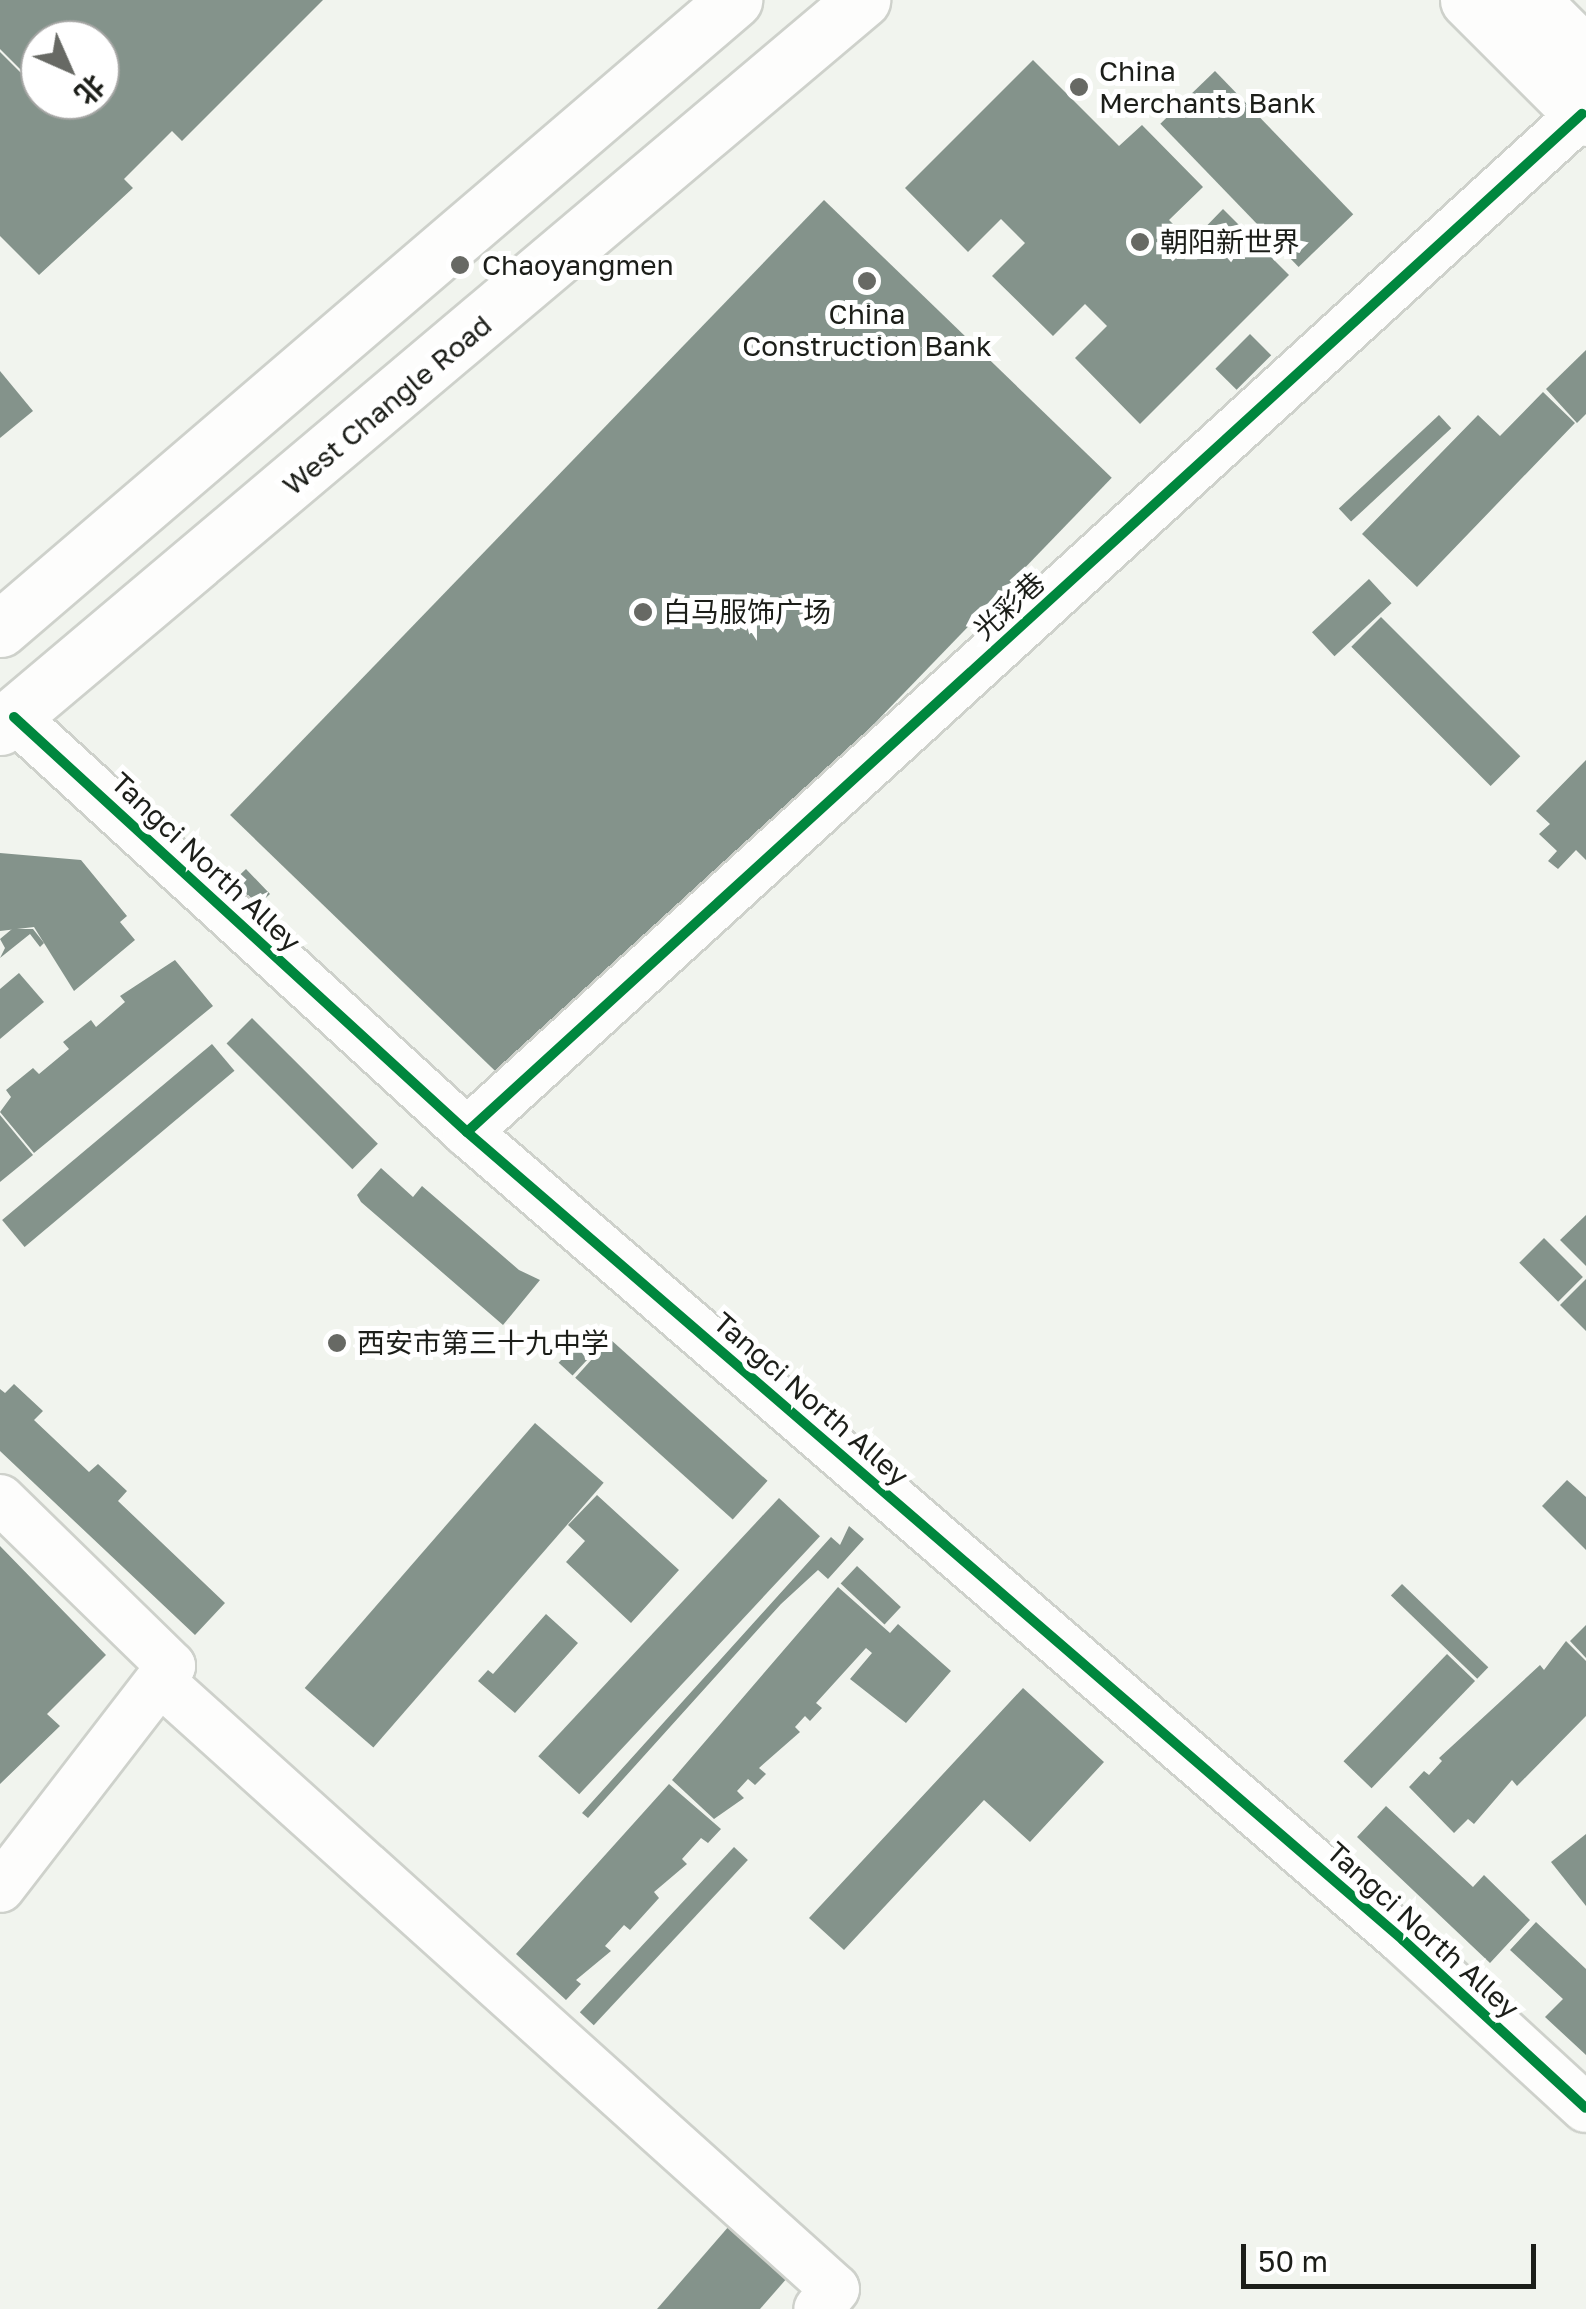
<!DOCTYPE html>
<meta charset="utf-8">
<style>
body{margin:0}
#map{position:relative;width:1586px;height:2309px;overflow:hidden;background:#f1f4ee;font-family:"Golos Text","Noto Sans SC",sans-serif}
div>[style]{position:absolute}
.building>*{inset:0;background:#84938b;transform-origin:0 0}
.roads{filter:drop-shadow(2px 0 #ced1cb) drop-shadow(-2px 0 #ced1cb) drop-shadow(0 2px #ced1cb) drop-shadow(0 -2px #ced1cb)}
.minor>*{height:48px;margin:-24px;padding:0 24px;transform-origin:24px;border-radius:24px;background:#fdfdfc}
.major>*{height:55px;margin:-27.5px;padding:0 27.5px;transform-origin:27.5px;border-radius:27.5px;background:#fdfdfc}
.cycleway>*{height:10px;margin:-5px;padding:0 5px;transform-origin:5px;border-radius:5px;background:#00873e}
.dots>*{width:28px;height:28px;translate:-50% -50%;box-sizing:border-box;border:5px solid #fff;border-radius:50%}
span{translate:-50% -50%;white-space:nowrap;text-align:center;line-height:1.15;-webkit-text-stroke:10px #fff;paint-order:stroke}
.poi-label{font-size:28px;color:#1c1e19}
.left{translate:0 -50%;text-align:left}
.street-label{font-size:28px;color:#1c1e19}
.north{position:absolute;left:20px;top:20px;width:100px;height:100px;box-sizing:border-box;background:#fff;border:2px solid #a4a5a3;border-radius:50%;rotate:135deg;font-size:28px;font-weight:700;line-height:40px;text-align:center;color:#1c1e19}
.north::after{content:'';display:block;margin:auto;width:35px;height:45px;background:#676964;clip-path:polygon(50% 0,100% 100%,50% 72%,0 100%)}
.scale{position:absolute;left:1241px;top:2244px;width:295px;height:45px;box-sizing:border-box;border:5px solid #1c1e19;border-top:0;padding-left:12px;font-size:30px;line-height:35px;white-space:nowrap;color:#1c1e19;-webkit-text-stroke:8px #fff;paint-order:stroke}
</style>
<div id="map">
<div class="building">
<i style="clip-path:polygon(0 0,323px 0,182px 141px,172px 131px,124px 179px,133px 188px,39px 275px,0 236px,0 52px,40px 92px,40px 100px,100px 100px,100px 40px,40px 40px,40px 89px,0 49px)"></i>
<i style="clip-path:polygon(1033px 60px,1119px 146px,1142px 125px,1203px 187px,1169px 220px,1191px 242px,1223px 209px,1289px 275px,1140px 424px,1075px 358px,1107px 326px,1085px 304px,1053px 336px,992px 276px,1025px 243px,1001px 219px,968px 252px,905px 188px)"></i>
<i style="left:1215px;top:71px;width:199px;height:76px;rotate:46deg"></i>
<i style="left:824px;top:200px;width:400px;height:855px;rotate:44deg"></i>
<i style="left:1250px;top:334px;width:30px;height:49px;rotate:45deg"></i>
<i style="clip-path:polygon(1586px 350px,1586px 414px,1577px 423px,1546px 389px)"></i>
<i style="clip-path:polygon(0 371px,33px 411px,0 438px)"></i>
<i style="clip-path:polygon(1543px 392px,1575px 423px,1417px 587px,1362px 534px,1478px 415px,1500px 436px)"></i>
<i style="left:1439px;top:415px;width:18px;height:137px;rotate:47deg"></i>
<i style="left:1369px;top:579px;width:33px;height:78px;rotate:47deg"></i>
<i style="left:1381px;top:617px;width:197px;height:42px;rotate:45deg"></i>
<i style="clip-path:polygon(1586px 760px,1586px 860px,1576px 850px,1558px 869px,1548px 861px,1557px 851px,1539px 834px,1550px 824px,1536px 811px)"></i>
<i style="clip-path:polygon(0 853px,81px 860px,127px 916px,120px 922px,135px 940px,74px 991px,34px 927px,0 931px)"></i>
<i style="clip-path:polygon(246px 869px,270px 894px,257px 906px,269px 919px,227px 887px)"></i>
<i style="clip-path:polygon(12px 929px,33px 929px,44px 943px,40px 947px,30px 934px,0 958px,5px 948px,0 939px)"></i>
<i style="clip-path:polygon(175px 960px,213px 1006px,34px 1153px,0 1112px,11px 1097px,6px 1090px,33px 1068px,39px 1074px,69px 1049px,63px 1042px,91px 1020px,96px 1027px,125px 1002px,120px 996px)"></i>
<i style="clip-path:polygon(19px 973px,44px 1002px,0 1039px,0 989px)"></i>
<i style="left:252px;top:1018px;width:178px;height:36px;rotate:45deg"></i>
<i style="left:212px;top:1044px;width:35px;height:274px;rotate:50deg"></i>
<i style="clip-path:polygon(0 1115px,33px 1155px,0 1182px)"></i>
<i style="clip-path:polygon(381px 1168px,413px 1197px,422px 1186px,519px 1270px,540px 1280px,503px 1325px,361px 1202px,357px 1195px)"></i>
<i style="clip-path:polygon(1586px 1215px,1586px 1266px,1560px 1240px)"></i>
<i style="left:1544px;top:1238px;width:55px;height:35px;rotate:45deg"></i>
<i style="clip-path:polygon(1586px 1279px,1586px 1331px,1560px 1305px)"></i>
<i style="left:590px;top:1329px;width:19px;height:46px;rotate:43deg"></i>
<i style="left:610px;top:1339px;width:212px;height:52px;rotate:42deg"></i>
<i style="clip-path:polygon(14px 1384px,43px 1411px,34px 1420px,89px 1472px,98px 1464px,127px 1491px,118px 1501px,225px 1603px,195px 1635px,0 1451px,0 1389px,5px 1393px)"></i>
<i style="left:535px;top:1423px;width:91px;height:351px;rotate:41deg"></i>
<i style="clip-path:polygon(1567px 1480px,1586px 1497px,1586px 1550px,1542px 1506px)"></i>
<i style="clip-path:polygon(597px 1495px,679px 1570px,631px 1623px,566px 1562px,585px 1541px,568px 1525px)"></i>
<i style="left:779px;top:1498px;width:56px;height:353px;rotate:43deg"></i>
<i style="clip-path:polygon(849px 1526px,864px 1539px,828px 1579px,818px 1570px,781px 1604px,588px 1818px,582px 1813px,831px 1537px,840px 1545px)"></i>
<i style="clip-path:polygon(0 1546px,106px 1655px,47px 1714px,60px 1726px,0 1784px)"></i>
<i style="left:857px;top:1566px;width:60px;height:24px;rotate:43deg"></i>
<i style="left:1402px;top:1584px;width:120px;height:16px;rotate:44deg"></i>
<i style="clip-path:polygon(838px 1587px,890px 1633px,898px 1624px,951px 1671px,906px 1723px,850px 1679px,872px 1653px,866px 1648px,816px 1703px,822px 1708px,810px 1721px,805px 1716px,795px 1727px,800px 1732px,759px 1768px,766px 1774px,755px 1785px,748px 1779px,737px 1791px,744px 1798px,714px 1819px,672px 1780px)"></i>
<i style="clip-path:polygon(546px 1614px,578px 1643px,515px 1713px,478px 1681px,488px 1670px,493px 1674px)"></i>
<i style="clip-path:polygon(1586px 1625px,1586px 1658px,1570px 1641px)"></i>
<i style="clip-path:polygon(1566px 1641px,1586px 1661px,1586px 1716px,1517px 1786px,1512px 1780px,1474px 1824px,1468px 1819px,1454px 1833px,1409px 1787px,1424px 1771px,1429px 1775px,1442px 1761px,1439px 1758px,1540px 1665px,1544px 1670px)"></i>
<i style="left:1447px;top:1654px;width:39px;height:149px;rotate:44deg"></i>
<i style="clip-path:polygon(1023px 1688px,1104px 1762px,1030px 1842px,984px 1800px,844px 1950px,809px 1918px)"></i>
<i style="clip-path:polygon(669px 1784px,721px 1829px,708px 1843px,701px 1838px,682px 1859px,687px 1864px,654px 1892px,659px 1898px,630px 1930px,624px 1925px,605px 1946px,611px 1951px,576px 1980px,581px 1984px,566px 2000px,516px 1954px)"></i>
<i style="clip-path:polygon(1386px 1806px,1473px 1887px,1484px 1875px,1530px 1920px,1490px 1963px,1357px 1837px)"></i>
<i style="clip-path:polygon(1586px 1834px,1586px 1906px,1551px 1862px)"></i>
<i style="left:734px;top:1847px;width:19px;height:226px;rotate:43deg"></i>
<i style="clip-path:polygon(1536px 1922px,1586px 1969px,1586px 2055px,1545px 2017px,1563px 1999px,1510px 1950px)"></i>
<i style="clip-path:polygon(736px 2218px,795px 2269px,760px 2309px,657px 2309px)"></i>
</div>
<div class="roads">
<div class="minor">
<i style="left:14px;top:717px;width:614px;rotate:42.49deg"></i>
<i style="left:467px;top:1132px;width:1237px;rotate:40.8deg"></i>
<i style="left:1403px;top:1940px;width:248px;rotate:42.6deg"></i>
<i style="left:467px;top:1132px;width:1510px;rotate:-42.4deg"></i>
<i style="left:0;top:1499px;width:239px;rotate:44.3deg"></i>
<i style="left:171px;top:1666px;width:280px;rotate:127.6deg"></i>
<i style="left:160px;top:1681px;width:908px;rotate:42.01deg"></i>
<i style="left:835px;top:2289px;width:26px;rotate:130deg"></i>
</div>
<div class="major">
<i style="left:1468px;top:0;width:167px;rotate:45deg"></i>
<i style="left:1531px;top:0;width:78px;rotate:45deg"></i>
<i style="left:0;top:629px;width:967px;rotate:-40.59deg"></i>
<i style="left:0;top:727px;width:1128px;rotate:-40.14deg"></i>
</div>
</div>
<div class="cycleway">
<i style="left:14px;top:717px;width:614px;rotate:42.49deg"></i>
<i style="left:467px;top:1132px;width:1237px;rotate:40.8deg"></i>
<i style="left:1403px;top:1940px;width:248px;rotate:42.6deg"></i>
<i style="left:467px;top:1132px;width:1510px;rotate:-42.4deg"></i>
</div>
<div class="dots">
<i style="left:1079px;top:87px;background:#676964"></i>
<i style="left:1140px;top:242px;background:#676964"></i>
<i style="left:460px;top:265px;background:#676964"></i>
<i style="left:867px;top:281px;background:#676964"></i>
<i style="left:643px;top:612px;background:#676964"></i>
<i style="left:337px;top:1343px;background:#676964"></i>
</div>
<div class="poi-label">
<span class="left" style="left:1099px;top:87px">China<br>Merchants Bank</span>
<span class="left" style="left:1160px;top:242px">朝阳新世界</span>
<span class="left" style="left:482px;top:265px">Chaoyangmen</span>
<span style="left:867px;top:330px">China<br>Construction Bank</span>
<span class="left" style="left:663px;top:612px">白马服饰广场</span>
<span class="left" style="left:357px;top:1343px">西安市第三十九中学</span>
</div>
<div class="street-label">
<span style="left:387px;top:405px;rotate:-40deg">West Changle Road</span>
<span style="left:1009px;top:606px;rotate:-42deg">光彩巷</span>
<span style="left:206px;top:862px;rotate:43deg">Tangci North Alley</span>
<span style="left:811px;top:1399px;rotate:41deg">Tangci North Alley</span>
<span style="left:1423px;top:1930px;rotate:42deg">Tangci North Alley</span>
</div>
<div class="north">北</div>
<div class="scale">50 m</div>
</div>
